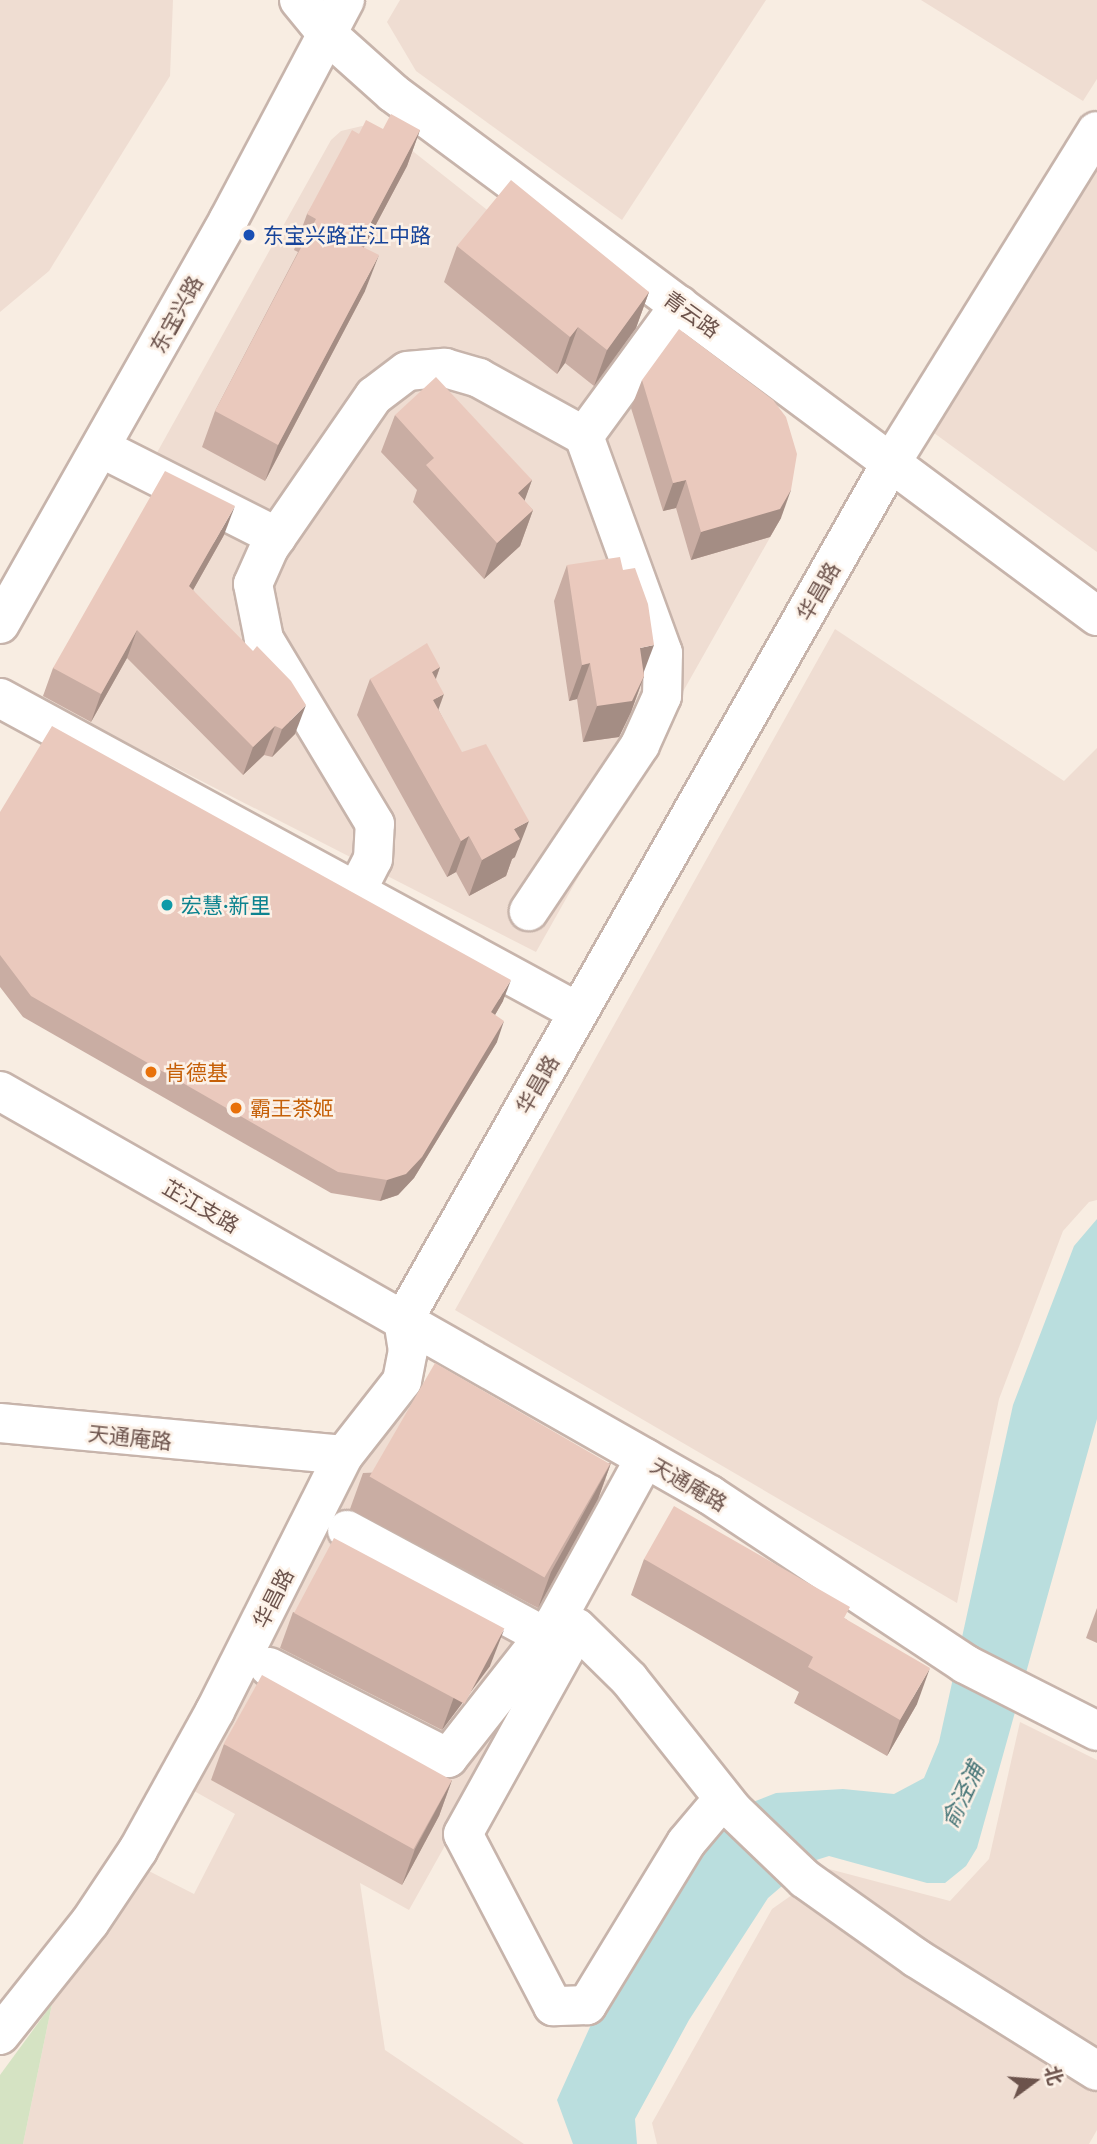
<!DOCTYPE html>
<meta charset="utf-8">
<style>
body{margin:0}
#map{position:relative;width:1097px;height:2144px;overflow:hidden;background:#f8ede2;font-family:Lato,"Noto Sans SC",sans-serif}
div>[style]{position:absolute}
.residential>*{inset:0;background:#efddd2}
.green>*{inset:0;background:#d5e3c3}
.water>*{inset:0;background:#badede}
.roads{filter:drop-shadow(2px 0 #c7b4ab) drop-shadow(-2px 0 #c7b4ab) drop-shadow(0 2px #c7b4ab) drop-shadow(0 -2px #c7b4ab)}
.minor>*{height:38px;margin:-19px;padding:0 19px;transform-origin:19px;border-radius:19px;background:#fff}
.wall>*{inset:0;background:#c9ada3}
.shaded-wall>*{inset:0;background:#a48d84}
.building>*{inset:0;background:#eac9bd;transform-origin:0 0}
.dots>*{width:19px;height:19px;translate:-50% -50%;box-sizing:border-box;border:4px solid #fcf1e7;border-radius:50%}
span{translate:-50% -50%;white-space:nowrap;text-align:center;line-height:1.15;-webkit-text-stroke:5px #fcf1e7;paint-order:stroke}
.transit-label{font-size:21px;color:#164399}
.left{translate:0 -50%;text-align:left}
.street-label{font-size:21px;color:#6c534c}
.culture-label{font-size:21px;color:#0d838f}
.food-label{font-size:21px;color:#c56008}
.water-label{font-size:23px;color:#467577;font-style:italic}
.north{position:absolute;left:999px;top:2046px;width:70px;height:70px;-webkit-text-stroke:5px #fcf1e7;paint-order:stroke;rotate:74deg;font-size:19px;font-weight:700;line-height:28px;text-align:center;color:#6c534c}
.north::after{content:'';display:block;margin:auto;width:24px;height:32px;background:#6c534c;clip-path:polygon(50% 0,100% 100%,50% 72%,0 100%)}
</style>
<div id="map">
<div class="residential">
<i style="clip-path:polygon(0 0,173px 0,170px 76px,49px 271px,0 312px)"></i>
<i style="clip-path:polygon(400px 0,766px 0,622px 220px,416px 71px,387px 22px)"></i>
<i style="clip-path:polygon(921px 0,1097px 0,1097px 79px,1083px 101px)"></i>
<i style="clip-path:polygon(362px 126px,386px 130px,639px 330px,781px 518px,536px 952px,41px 699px,160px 491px,154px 458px,331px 140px,341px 131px)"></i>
<i style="clip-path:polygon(1097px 163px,1097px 552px,934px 433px)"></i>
<i style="clip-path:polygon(835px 629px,1064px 781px,1097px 748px,1097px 1200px,1089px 1202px,1063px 1231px,999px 1399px,957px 1603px,455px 1310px)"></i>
<i style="clip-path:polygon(429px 1378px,639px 1498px,409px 1910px,360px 1883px,385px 2050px,524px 2144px,23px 2144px,52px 2004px,141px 1867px,194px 1894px,235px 1814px,187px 1787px,369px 1445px)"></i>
<i style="clip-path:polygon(1020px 1722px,1097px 1760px,1097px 2130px,1089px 2144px,657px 2144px,652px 2123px,772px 1909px,829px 1869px,950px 1901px,989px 1859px)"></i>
</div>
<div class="green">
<i style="clip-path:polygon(52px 2004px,23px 2144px,0 2144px,0 2075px)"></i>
</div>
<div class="water">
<i style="clip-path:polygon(1097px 1219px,1097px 1419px,977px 1848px,966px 1866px,945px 1883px,927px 1883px,829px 1856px,810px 1862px,768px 1898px,689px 2020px,635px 2119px,637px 2144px,573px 2144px,557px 2100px,594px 2018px,715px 1833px,753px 1802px,776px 1793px,843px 1789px,894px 1794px,924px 1778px,939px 1742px,1013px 1405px,1074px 1246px)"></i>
</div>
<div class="roads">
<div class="minor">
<i style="left:299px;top:0;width:43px;rotate:50.7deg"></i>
<i style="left:326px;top:33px;width:90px;rotate:41.8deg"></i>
<i style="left:393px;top:93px;width:877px;rotate:36.61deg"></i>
<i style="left:584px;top:436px;width:162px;rotate:-53.8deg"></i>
<i style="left:101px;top:448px;width:197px;rotate:26.8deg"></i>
<i style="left:0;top:624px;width:465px;rotate:-60.5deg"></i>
<i style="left:229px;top:219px;width:248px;rotate:-62.1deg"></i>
<i style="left:0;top:698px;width:658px;rotate:28.51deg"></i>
<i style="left:356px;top:892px;width:37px;rotate:-63deg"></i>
<i style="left:373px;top:859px;width:35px;rotate:-87deg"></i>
<i style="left:375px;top:824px;width:216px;rotate:-121deg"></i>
<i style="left:264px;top:639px;width:56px;rotate:-101.3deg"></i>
<i style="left:253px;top:584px;width:39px;rotate:-66deg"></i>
<i style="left:269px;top:548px;width:185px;rotate:-55.4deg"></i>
<i style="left:374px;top:396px;width:41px;rotate:-37.1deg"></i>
<i style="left:407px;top:371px;width:38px;rotate:-5deg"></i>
<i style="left:445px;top:368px;width:35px;rotate:16deg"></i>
<i style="left:479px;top:378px;width:120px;rotate:28.9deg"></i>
<i style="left:584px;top:436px;width:231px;rotate:70deg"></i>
<i style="left:663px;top:653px;width:43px;rotate:91.3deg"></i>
<i style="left:662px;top:696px;width:54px;rotate:114.2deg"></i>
<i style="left:640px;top:745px;width:200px;rotate:123.8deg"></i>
<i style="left:0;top:1091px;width:817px;rotate:29.64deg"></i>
<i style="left:710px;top:1495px;width:306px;rotate:33.5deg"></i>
<i style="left:965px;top:1664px;width:148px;rotate:26.9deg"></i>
<i style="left:0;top:1423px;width:345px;rotate:5.3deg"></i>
<i style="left:347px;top:1530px;width:224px;rotate:28.3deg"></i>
<i style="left:269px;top:1667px;width:201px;rotate:26.9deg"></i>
<i style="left:448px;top:1758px;width:173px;rotate:-51.8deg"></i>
<i style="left:555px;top:1622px;width:187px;rotate:-61.2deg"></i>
<i style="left:723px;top:1799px;width:57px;rotate:130.1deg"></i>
<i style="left:686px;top:1843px;width:190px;rotate:121.4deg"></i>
<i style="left:587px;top:2005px;width:34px;rotate:178deg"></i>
<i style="left:553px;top:2006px;width:194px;rotate:-117.6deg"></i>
<i style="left:463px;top:1834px;width:235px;rotate:-61deg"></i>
<i style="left:577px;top:1628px;width:73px;rotate:44.4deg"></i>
<i style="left:629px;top:1679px;width:167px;rotate:51.6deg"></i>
<i style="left:733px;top:1810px;width:100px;rotate:43.8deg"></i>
<i style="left:805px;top:1879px;width:136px;rotate:35.4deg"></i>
<i style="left:916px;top:1958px;width:213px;rotate:32deg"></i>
<i style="left:0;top:2035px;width:144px;rotate:-51.5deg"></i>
<i style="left:90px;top:1922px;width:87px;rotate:-56.3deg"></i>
<i style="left:138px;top:1850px;width:159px;rotate:-61deg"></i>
<i style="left:215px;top:1711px;width:287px;rotate:-63.3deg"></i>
<i style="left:344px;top:1455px;width:94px;rotate:-51.9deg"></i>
<i style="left:402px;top:1381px;width:31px;rotate:-79deg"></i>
<i style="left:408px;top:1351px;width:30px;rotate:-99deg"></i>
<i style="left:403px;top:1321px;width:989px;rotate:-60.38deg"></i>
<i style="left:892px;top:461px;width:388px;rotate:-58.2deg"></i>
</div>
</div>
<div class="wall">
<i style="clip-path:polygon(383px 129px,420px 130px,407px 166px,364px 247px,365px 291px,265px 481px,202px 447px,215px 411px,298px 252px,294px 250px,307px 214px,359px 134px)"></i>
<i style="clip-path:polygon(457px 246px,649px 292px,636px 328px,594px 386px,565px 363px,557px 374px,444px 282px)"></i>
<i style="clip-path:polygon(642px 380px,781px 518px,770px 537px,691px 560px,676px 508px,663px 511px,631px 408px)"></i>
<i style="clip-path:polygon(395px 415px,532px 480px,524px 501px,533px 510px,520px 546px,484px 579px,413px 502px,417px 490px,381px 452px)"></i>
<i style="clip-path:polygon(224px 535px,193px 590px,295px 734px,272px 757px,264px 755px,243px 775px,127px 658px,91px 722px,43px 696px,53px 668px)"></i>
<i style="clip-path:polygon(567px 565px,644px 673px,644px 676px,631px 712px,619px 737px,583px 742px,577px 699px,569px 701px,554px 601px)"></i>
<i style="clip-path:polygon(440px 667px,436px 679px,438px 709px,515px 857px,512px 859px,506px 876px,469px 896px,456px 872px,447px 877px,357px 715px,370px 679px)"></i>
<i style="clip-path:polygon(0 812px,503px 1001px,495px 1015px,497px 1042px,414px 1178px,398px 1195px,380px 1201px,331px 1193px,23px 1017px,0 987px)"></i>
<i style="clip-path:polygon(611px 1463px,598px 1499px,538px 1608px,350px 1509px,363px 1473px)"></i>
<i style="clip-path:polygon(644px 1559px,846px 1619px,917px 1704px,887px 1756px,794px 1703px,799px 1692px,631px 1595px)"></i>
<i style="clip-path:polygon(1097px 1608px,1097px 1643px,1086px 1638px)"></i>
<i style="clip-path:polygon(293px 1612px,490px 1666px,442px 1730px,280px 1648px)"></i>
<i style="clip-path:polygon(224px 1744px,452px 1780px,439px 1816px,402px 1885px,211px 1780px)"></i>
</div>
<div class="shaded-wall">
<i style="clip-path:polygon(420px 130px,407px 166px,346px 281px,359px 245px)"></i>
<i style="clip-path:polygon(379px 255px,365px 291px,265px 481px,278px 445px)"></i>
<i style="clip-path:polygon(649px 292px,636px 328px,594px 386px,607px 350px)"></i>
<i style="clip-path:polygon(578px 327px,565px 363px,557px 374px,570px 337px)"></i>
<i style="clip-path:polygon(532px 480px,519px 516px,518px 493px)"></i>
<i style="clip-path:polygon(686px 480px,676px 508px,663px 511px,673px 483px)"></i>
<i style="clip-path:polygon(791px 490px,781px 518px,770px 537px,691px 560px,701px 532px)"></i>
<i style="clip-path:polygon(235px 506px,224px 535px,179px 615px,189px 586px)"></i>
<i style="clip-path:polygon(533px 510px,520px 546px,484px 579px,497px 543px)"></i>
<i style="clip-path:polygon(137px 630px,127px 658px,91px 722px,101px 694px)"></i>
<i style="clip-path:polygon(654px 645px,640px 682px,640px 648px)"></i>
<i style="clip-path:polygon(590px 663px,577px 699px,569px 701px,582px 665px)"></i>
<i style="clip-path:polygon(440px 667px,426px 704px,432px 672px)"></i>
<i style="clip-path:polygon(644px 676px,631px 712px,619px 737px,583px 742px,597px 706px)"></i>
<i style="clip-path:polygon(444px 694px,431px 730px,433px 700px)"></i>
<i style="clip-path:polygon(306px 705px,295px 734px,272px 757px,282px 729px)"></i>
<i style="clip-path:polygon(275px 726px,264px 755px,243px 775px,253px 747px)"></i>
<i style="clip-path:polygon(529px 821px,515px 857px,512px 859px,506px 876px,469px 896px,482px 860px,514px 829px)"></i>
<i style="clip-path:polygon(469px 836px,456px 872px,447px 877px,461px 841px)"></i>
<i style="clip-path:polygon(511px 980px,503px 1001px,484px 1034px,491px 1012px)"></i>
<i style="clip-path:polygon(504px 1021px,497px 1042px,414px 1178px,398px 1195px,380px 1201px,387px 1180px)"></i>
<i style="clip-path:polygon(611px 1463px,598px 1499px,538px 1608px,551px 1572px)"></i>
<i style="clip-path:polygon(504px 1630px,490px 1666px,442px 1730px,455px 1694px)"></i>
<i style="clip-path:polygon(930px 1668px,917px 1704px,887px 1756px,900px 1720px)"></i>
<i style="clip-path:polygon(452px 1780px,439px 1816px,402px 1885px,415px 1849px)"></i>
</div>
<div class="building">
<i style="clip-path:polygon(391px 114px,420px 130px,359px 245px,379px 255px,278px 445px,215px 411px,316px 219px,307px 214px,352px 130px,359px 134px,366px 120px,383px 129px)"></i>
<i style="clip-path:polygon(511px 180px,649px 292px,607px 350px,578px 327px,570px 337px,457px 246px)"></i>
<i style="clip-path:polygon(679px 329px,773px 400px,786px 417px,797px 454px,791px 490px,780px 509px,701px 532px,686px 480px,673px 483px,642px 380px)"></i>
<i style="clip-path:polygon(436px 377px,532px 480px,518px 493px,533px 510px,497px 543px,426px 465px,434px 458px,395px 415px)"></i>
<i style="clip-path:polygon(165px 471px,235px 506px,189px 586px,253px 651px,257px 646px,291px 681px,306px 705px,282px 729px,275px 726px,253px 747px,137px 630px,101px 694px,53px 668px)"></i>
<i style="clip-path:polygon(620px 557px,623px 570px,635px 568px,648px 604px,654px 645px,640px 648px,644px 676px,632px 701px,597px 706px,590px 663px,582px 665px,567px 565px)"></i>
<i style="clip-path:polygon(427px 643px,440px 667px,432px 672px,444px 694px,433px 700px,462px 752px,486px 744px,529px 821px,514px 829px,520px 839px,482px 860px,469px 836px,461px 841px,370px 679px)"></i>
<i style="clip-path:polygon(52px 726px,511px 980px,491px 1012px,504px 1021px,422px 1157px,406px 1174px,387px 1180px,338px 1172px,31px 996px,0 955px,0 812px)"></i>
<i style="left:435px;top:1363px;width:202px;height:131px;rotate:30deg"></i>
<i style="clip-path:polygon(674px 1506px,850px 1607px,844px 1618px,930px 1668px,900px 1720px,808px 1667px,813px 1657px,644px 1559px)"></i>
<i style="left:334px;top:1538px;width:193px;height:85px;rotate:28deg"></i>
<i style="left:262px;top:1675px;width:217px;height:79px;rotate:29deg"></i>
</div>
<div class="dots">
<i style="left:249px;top:235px;background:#1a4fb4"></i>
<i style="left:167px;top:905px;background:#0f9aa8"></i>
<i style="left:151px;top:1072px;background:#e8710a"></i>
<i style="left:236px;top:1108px;background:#e8710a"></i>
</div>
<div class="transit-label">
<span class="left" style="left:263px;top:235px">东宝兴路芷江中路</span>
</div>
<div class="street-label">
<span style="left:176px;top:314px;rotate:-61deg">东宝兴路</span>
<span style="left:692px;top:314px;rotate:36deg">青云路</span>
<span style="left:818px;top:591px;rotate:-60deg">华昌路</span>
<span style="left:537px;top:1084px;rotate:-60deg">华昌路</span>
<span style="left:201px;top:1206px;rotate:30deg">芷江支路</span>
<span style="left:130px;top:1437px;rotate:6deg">天通庵路</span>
<span style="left:689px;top:1484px;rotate:30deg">天通庵路</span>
<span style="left:273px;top:1598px;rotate:-63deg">华昌路</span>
</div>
<div class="culture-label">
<span class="left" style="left:181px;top:905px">宏慧·新里</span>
</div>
<div class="food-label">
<span class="left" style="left:165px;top:1072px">肯德基</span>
<span class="left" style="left:250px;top:1108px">霸王茶姬</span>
</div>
<div class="water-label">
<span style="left:962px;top:1795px;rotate:-65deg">俞泾浦</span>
</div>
<div class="north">北</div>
</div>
